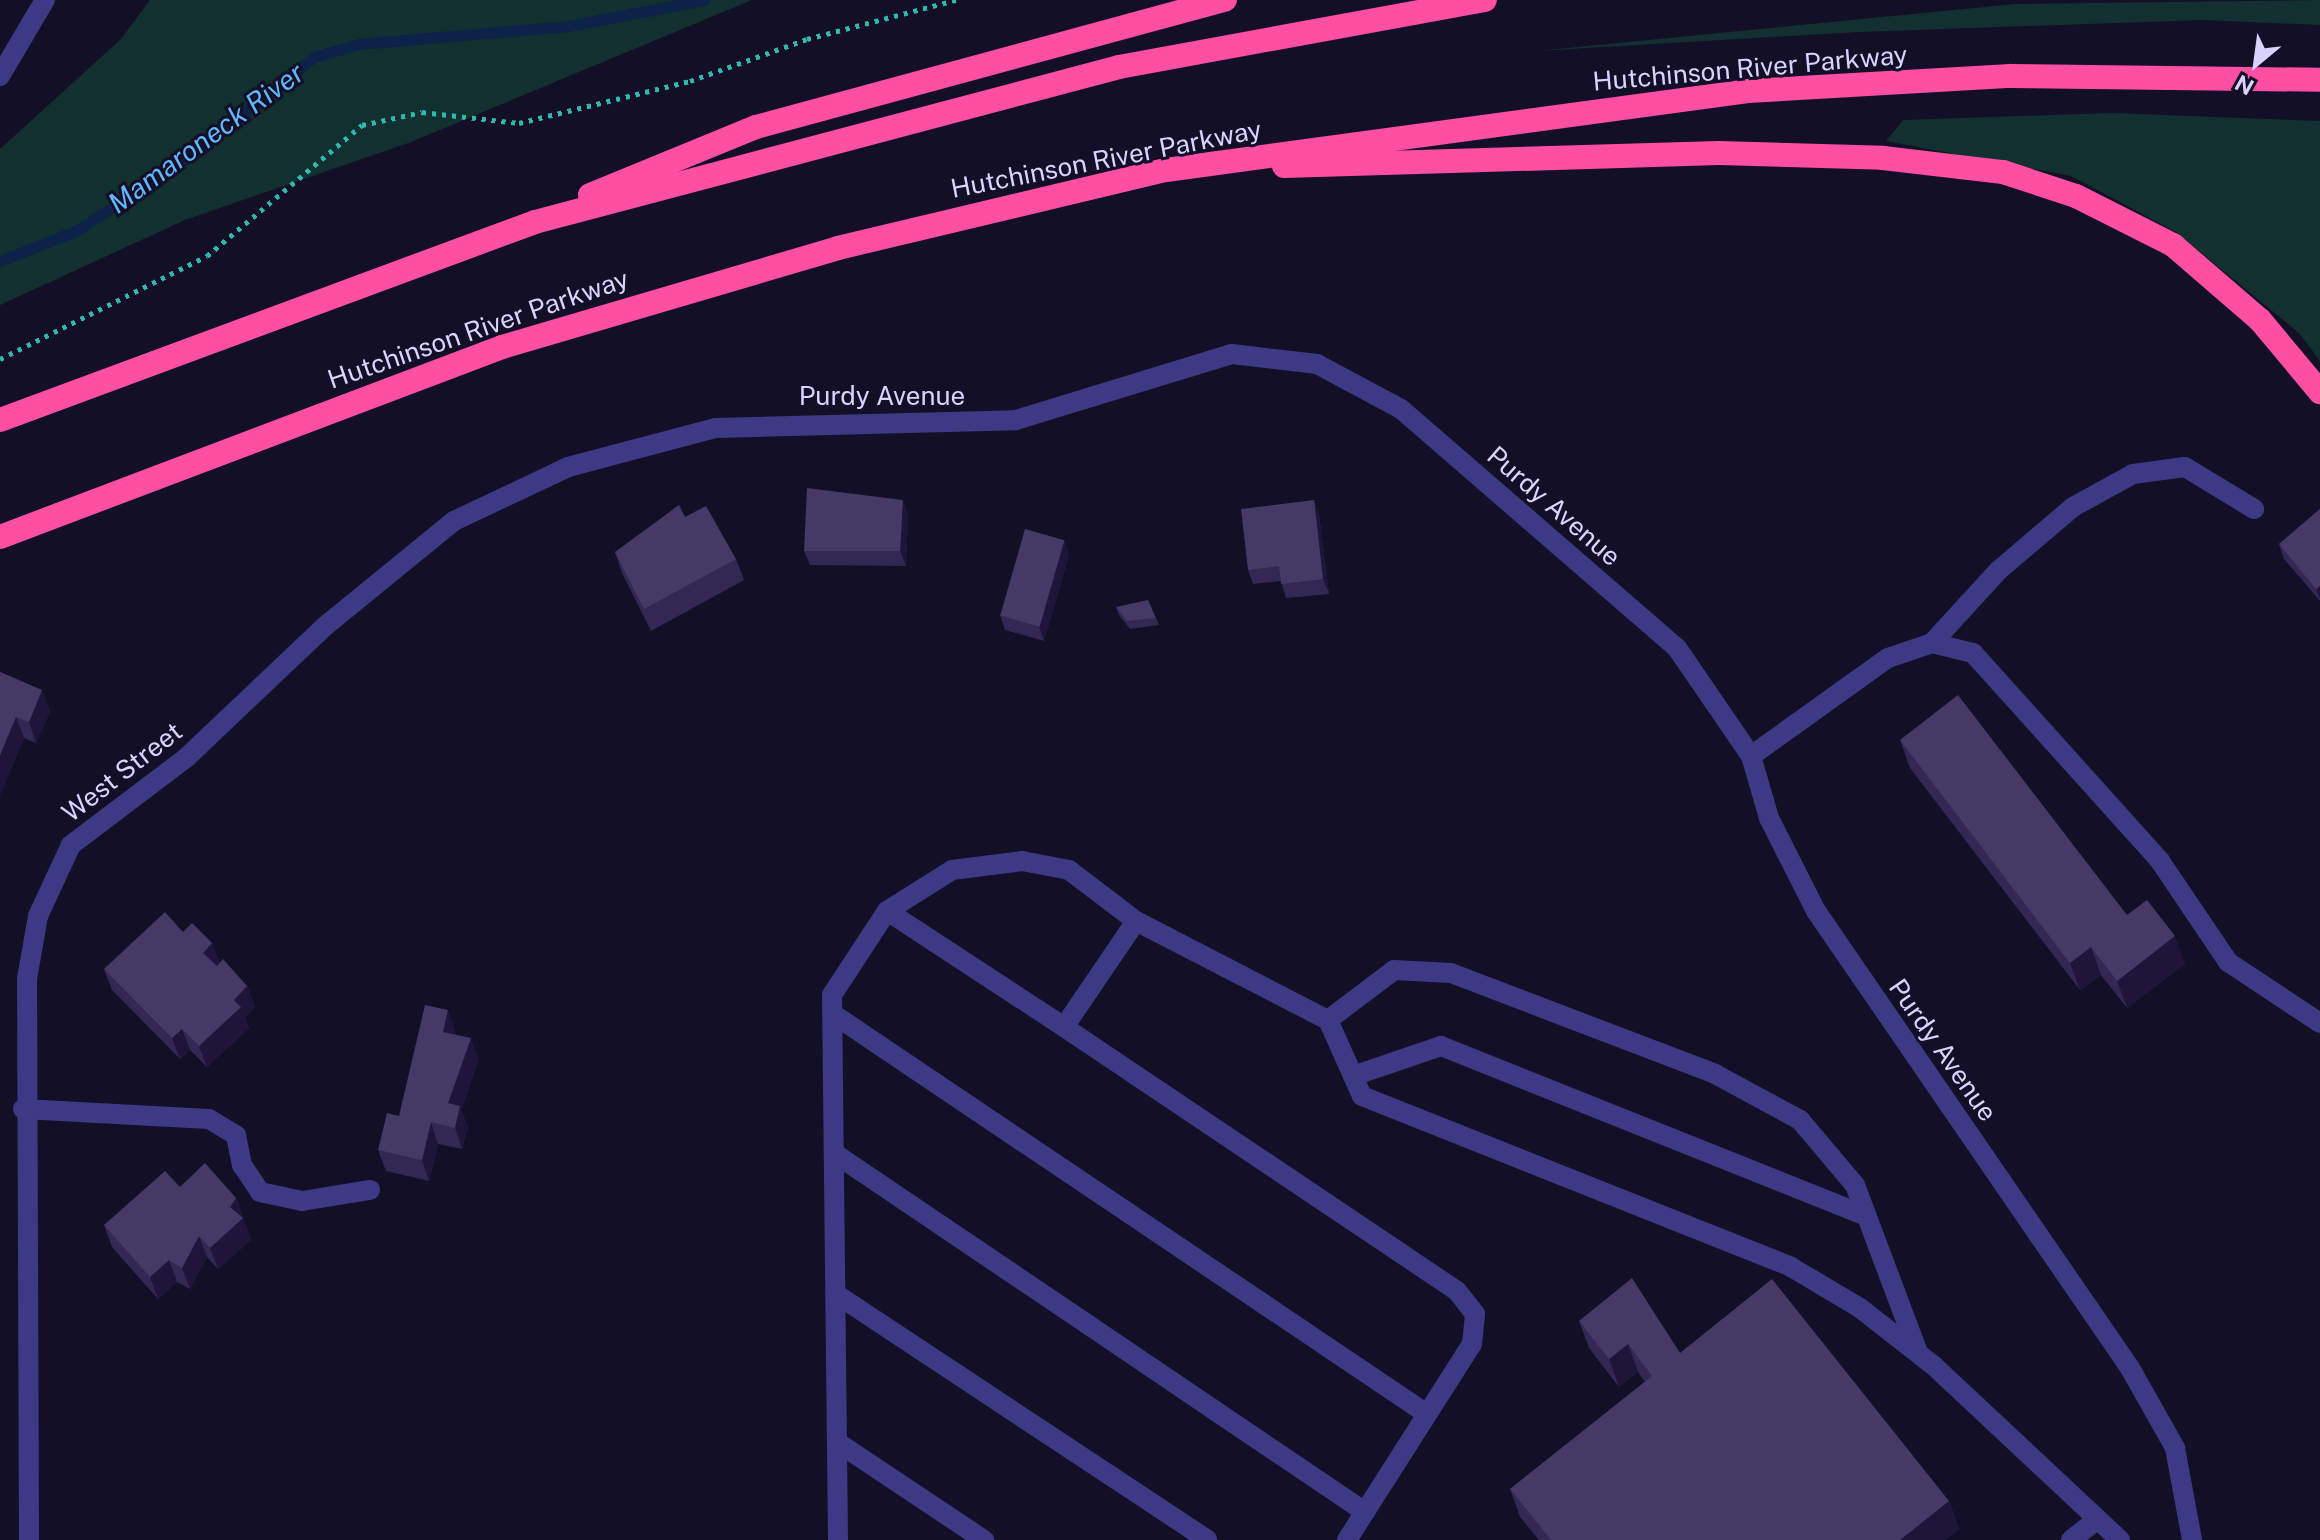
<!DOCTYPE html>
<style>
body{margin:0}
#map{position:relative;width:2320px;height:1540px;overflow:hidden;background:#130f26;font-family:"Public Sans",sans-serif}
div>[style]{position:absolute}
.green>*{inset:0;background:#12302f}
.stream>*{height:11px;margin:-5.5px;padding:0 5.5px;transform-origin:5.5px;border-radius:5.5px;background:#0c2248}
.path>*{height:5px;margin-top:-2.5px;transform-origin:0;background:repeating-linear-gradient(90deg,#2fb8b0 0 4px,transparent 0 10px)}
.service>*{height:20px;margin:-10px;padding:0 10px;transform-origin:10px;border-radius:10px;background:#3d3a85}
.minor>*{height:20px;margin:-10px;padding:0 10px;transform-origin:10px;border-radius:10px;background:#3d3a85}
.motorway>*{height:24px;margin:-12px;padding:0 12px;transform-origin:12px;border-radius:12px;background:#ff4fa3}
.wall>*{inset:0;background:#312854}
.shaded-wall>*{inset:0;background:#1d163a}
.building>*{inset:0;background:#433a66;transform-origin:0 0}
span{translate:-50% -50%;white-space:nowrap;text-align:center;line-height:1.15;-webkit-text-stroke:6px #130f26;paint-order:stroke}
.street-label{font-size:26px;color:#d9d4ff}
.water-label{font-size:28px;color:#62b6ff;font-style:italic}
.north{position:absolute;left:2216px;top:24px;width:80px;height:80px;-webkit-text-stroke:6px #130f26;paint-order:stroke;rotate:209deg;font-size:22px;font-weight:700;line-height:32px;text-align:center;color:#d9d4ff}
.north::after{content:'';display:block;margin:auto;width:28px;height:36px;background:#d9d4ff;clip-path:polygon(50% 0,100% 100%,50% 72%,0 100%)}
</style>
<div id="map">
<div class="green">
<i style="clip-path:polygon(150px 0,752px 0,411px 142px,185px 220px,0 305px,0 149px,121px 39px)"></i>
<i style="clip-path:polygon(2320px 0,2320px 25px,2202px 20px,1858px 32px,1537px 51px,2015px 4px)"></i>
<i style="clip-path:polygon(2111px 113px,2320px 121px,2320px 361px,2299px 333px,2176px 232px,2071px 176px,1886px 141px,1903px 120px)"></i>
</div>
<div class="stream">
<i style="left:0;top:261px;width:82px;rotate:-21.5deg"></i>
<i style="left:76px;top:231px;width:152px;rotate:-33.5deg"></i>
<i style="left:203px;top:147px;width:143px;rotate:-39deg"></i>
<i style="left:314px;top:57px;width:47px;rotate:-16.1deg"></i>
<i style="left:359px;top:44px;width:209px;rotate:-4.9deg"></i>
<i style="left:567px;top:26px;width:140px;rotate:-10.7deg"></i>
</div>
<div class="path">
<i style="left:0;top:359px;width:231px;rotate:-26.5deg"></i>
<i style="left:207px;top:256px;width:203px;rotate:-40.2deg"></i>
<i style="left:362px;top:125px;width:61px;rotate:-12.2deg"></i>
<i style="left:422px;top:112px;width:98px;rotate:6.5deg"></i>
<i style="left:519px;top:123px;width:176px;rotate:-13.8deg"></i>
<i style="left:690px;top:81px;width:124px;rotate:-19.7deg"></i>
<i style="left:807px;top:39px;width:154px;rotate:-14.7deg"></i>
</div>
<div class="service">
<i style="left:1932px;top:643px;width:99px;rotate:-47.5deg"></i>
<i style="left:1999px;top:570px;width:97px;rotate:-40.4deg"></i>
<i style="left:2073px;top:507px;width:68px;rotate:-28.8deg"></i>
<i style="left:2133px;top:474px;width:52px;rotate:-7.7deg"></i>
<i style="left:2185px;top:467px;width:81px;rotate:31.3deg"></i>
<i style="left:1751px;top:756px;width:168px;rotate:-35.6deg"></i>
<i style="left:1888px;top:658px;width:46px;rotate:-18.8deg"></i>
<i style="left:1932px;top:643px;width:42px;rotate:13.7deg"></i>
<i style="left:1973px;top:653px;width:280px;rotate:48deg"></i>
<i style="left:2160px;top:861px;width:122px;rotate:56deg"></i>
<i style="left:2228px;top:962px;width:110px;rotate:33.5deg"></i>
<i style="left:887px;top:911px;width:212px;rotate:33.2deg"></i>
<i style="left:833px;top:1014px;width:716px;rotate:33.96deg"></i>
<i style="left:1328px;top:1020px;width:83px;rotate:-37.1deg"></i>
<i style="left:1394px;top:970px;width:57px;rotate:3deg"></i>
<i style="left:1451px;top:973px;width:283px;rotate:20.9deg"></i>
<i style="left:1715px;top:1074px;width:97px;rotate:28.4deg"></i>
<i style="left:1800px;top:1120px;width:85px;rotate:49.8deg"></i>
<i style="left:1855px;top:1185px;width:179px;rotate:69.4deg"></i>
<i style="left:1353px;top:1076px;width:93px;rotate:-18.8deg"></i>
<i style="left:1441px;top:1046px;width:458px;rotate:21.8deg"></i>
<i style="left:23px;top:1109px;width:186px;rotate:3.1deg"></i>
<i style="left:209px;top:1119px;width:31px;rotate:31deg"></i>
<i style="left:236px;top:1135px;width:31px;rotate:79deg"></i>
<i style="left:242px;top:1165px;width:32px;rotate:56deg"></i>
<i style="left:260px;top:1192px;width:43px;rotate:12.1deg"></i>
<i style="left:302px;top:1201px;width:69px;rotate:-9.2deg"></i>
<i style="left:834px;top:1153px;width:641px;rotate:34.06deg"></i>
<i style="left:836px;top:1294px;width:445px;rotate:33.5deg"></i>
<i style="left:837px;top:1442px;width:177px;rotate:33.7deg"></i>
<i style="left:838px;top:1540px;width:545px;rotate:-90.63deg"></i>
<i style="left:832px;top:995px;width:100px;rotate:-56.8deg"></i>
<i style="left:887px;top:911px;width:77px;rotate:-32.2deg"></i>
<i style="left:952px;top:870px;width:71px;rotate:-7.3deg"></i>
<i style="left:1022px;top:861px;width:48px;rotate:10.8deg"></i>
<i style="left:1069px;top:870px;width:84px;rotate:37.3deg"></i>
<i style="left:1347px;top:1540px;width:232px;rotate:-57.5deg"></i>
<i style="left:1472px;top:1344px;width:30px;rotate:-84deg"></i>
<i style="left:1475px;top:1314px;width:29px;rotate:-128deg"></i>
<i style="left:1457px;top:1291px;width:473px;rotate:-146.1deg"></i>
<i style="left:1064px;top:1027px;width:128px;rotate:-55.8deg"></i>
<i style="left:1136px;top:921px;width:216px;rotate:27.3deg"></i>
<i style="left:1328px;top:1020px;width:83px;rotate:65.9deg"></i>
<i style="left:1362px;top:1096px;width:462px;rotate:21.7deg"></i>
<i style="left:1791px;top:1267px;width:80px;rotate:30.7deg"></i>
<i style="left:1860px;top:1308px;width:93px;rotate:38deg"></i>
<i style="left:1933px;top:1365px;width:256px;rotate:43.1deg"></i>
<i style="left:2071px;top:1540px;width:34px;rotate:-38deg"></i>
</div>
<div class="minor">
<i style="left:0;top:76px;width:88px;rotate:-59.4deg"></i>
<i style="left:29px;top:1540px;width:561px;rotate:-90.2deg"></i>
<i style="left:27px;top:979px;width:64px;rotate:-80.1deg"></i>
<i style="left:38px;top:916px;width:78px;rotate:-65.1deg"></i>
<i style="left:71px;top:845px;width:144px;rotate:-37.1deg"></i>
<i style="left:186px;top:758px;width:190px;rotate:-43.5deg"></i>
<i style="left:324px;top:627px;width:168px;rotate:-39.2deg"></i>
<i style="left:454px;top:521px;width:126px;rotate:-25.3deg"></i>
<i style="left:568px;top:467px;width:153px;rotate:-14.8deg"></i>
<i style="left:716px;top:428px;width:300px;rotate:-1.5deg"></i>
<i style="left:1016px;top:420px;width:226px;rotate:-17deg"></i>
<i style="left:1232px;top:354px;width:86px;rotate:6.7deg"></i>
<i style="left:1317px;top:364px;width:95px;rotate:28.2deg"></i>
<i style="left:1401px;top:409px;width:365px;rotate:40.9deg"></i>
<i style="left:1677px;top:648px;width:131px;rotate:55.6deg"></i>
<i style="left:1751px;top:756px;width:65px;rotate:73.8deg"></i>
<i style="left:1769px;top:818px;width:104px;rotate:63.2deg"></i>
<i style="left:1816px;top:911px;width:554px;rotate:55.51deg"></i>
<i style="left:2130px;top:1368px;width:92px;rotate:60.6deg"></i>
<i style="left:2175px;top:1448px;width:94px;rotate:79.5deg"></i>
</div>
<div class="motorway">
<i style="left:1284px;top:166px;width:435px;rotate:-1.7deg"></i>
<i style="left:1719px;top:153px;width:164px;rotate:1.7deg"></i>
<i style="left:1883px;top:158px;width:121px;rotate:6.7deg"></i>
<i style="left:2003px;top:172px;width:77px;rotate:18.2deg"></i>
<i style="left:2076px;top:196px;width:109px;rotate:26.8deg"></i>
<i style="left:2173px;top:245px;width:115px;rotate:40.8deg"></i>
<i style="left:2260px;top:320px;width:94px;rotate:50.2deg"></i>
<i style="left:590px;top:195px;width:179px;rotate:-22.3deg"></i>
<i style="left:756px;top:127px;width:486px;rotate:-15.2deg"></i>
<i style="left:0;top:420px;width:570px;rotate:-20.31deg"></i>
<i style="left:535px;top:222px;width:604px;rotate:-14.86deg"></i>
<i style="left:1119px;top:67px;width:372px;rotate:-10.4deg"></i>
<i style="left:0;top:537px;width:537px;rotate:-20.73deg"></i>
<i style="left:502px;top:347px;width:350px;rotate:-16.4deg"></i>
<i style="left:838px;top:248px;width:337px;rotate:-13.4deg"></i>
<i style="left:1166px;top:170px;width:587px;rotate:-7.73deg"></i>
<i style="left:1748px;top:91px;width:263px;rotate:-3.3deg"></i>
<i style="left:2011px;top:76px;width:309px;rotate:0.7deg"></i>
</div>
<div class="wall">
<i style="clip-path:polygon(1314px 500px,1319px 515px,1329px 594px,1286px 598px,1281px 581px,1253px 584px,1248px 570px)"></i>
<i style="clip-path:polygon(2320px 509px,2320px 601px,2284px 559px,2279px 544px)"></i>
<i style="clip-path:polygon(908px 514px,906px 566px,810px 565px,804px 551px)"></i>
<i style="clip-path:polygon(685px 517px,736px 559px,744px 580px,651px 631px,622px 573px,615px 552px)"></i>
<i style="clip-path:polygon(1064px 540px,1069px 555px,1044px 641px,1005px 630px,1000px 615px)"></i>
<i style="clip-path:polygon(1116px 607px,1156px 618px,1159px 625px,1130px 629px,1119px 615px)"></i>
<i style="clip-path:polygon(0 672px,42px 690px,50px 711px,36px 743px,24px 738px,0 795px)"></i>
<i style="clip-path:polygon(1900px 740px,2127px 915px,2185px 964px,2127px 1008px,2101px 975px,2080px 990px,1910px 768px)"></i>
<i style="clip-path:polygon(183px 932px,212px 943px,220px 964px,247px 986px,255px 1007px,245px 1018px,249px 1028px,207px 1067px,190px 1050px,180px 1059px,112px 990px,104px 969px)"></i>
<i style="clip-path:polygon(456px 1032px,455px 1034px,479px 1059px,461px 1110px,468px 1127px,462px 1149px,438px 1144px,429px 1181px,386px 1171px,378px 1150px)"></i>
<i style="clip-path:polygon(180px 1187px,236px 1198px,251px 1240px,218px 1269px,207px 1257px,190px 1289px,177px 1282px,158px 1299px,112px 1247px,104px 1225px)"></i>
<i style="clip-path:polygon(1579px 1321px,1680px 1353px,1949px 1501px,1959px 1529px,1945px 1540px,1539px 1540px,1520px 1517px,1510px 1489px,1645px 1382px,1638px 1372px,1619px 1387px,1589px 1348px)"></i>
</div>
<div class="shaded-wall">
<i style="clip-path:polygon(903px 500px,908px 514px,906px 566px,900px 551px)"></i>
<i style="clip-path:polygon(1314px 500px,1319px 515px,1329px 594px,1323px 579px)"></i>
<i style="clip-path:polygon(1064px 540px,1069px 555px,1044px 641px,1039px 627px)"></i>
<i style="clip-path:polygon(2320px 586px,2320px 599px,2316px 589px)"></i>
<i style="clip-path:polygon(42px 690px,50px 711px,36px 743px,29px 722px)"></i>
<i style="clip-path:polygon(16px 717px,24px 738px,0 795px,0 755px)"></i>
<i style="clip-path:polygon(2175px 936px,2185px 964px,2127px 1008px,2117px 981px)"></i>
<i style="clip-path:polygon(212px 943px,220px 965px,211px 975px,203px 953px)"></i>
<i style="clip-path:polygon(2091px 947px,2101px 975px,2080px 990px,2070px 963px)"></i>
<i style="clip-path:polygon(247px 986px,255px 1007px,245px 1018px,249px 1028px,207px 1067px,199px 1046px,234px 1000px)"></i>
<i style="clip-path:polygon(448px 1010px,456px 1032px,451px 1053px,443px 1032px)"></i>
<i style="clip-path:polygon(182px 1029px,190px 1050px,180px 1059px,172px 1038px)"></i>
<i style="clip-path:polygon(471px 1038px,479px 1059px,461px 1110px,468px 1127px,462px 1149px,455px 1128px,448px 1103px)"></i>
<i style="clip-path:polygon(431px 1122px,438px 1144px,429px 1181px,422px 1160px)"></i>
<i style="clip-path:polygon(236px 1198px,251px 1240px,218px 1269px,210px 1248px,230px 1207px)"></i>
<i style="clip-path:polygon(199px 1236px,207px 1257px,190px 1289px,182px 1268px)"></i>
<i style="clip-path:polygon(169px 1260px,177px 1282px,158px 1299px,150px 1277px)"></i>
<i style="clip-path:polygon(1628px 1344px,1638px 1372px,1619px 1387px,1609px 1359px)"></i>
<i style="clip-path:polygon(1949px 1501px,1959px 1529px,1945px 1540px,1900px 1540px)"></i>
</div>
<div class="building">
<i style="clip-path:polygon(807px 488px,903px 500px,900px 551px,804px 551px)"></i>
<i style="clip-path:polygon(1314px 500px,1323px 579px,1281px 584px,1279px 566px,1248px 570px,1241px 509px)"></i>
<i style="clip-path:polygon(679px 505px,685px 517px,706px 506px,736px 559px,644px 609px,615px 552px)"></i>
<i style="clip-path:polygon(2320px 509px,2320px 586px,2316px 589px,2279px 544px)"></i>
<i style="left:1025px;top:529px;width:41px;height:90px;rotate:16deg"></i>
<i style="clip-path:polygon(1148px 600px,1156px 618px,1127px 621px,1116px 607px)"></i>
<i style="clip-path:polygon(0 672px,42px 690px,29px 722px,16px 717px,0 755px)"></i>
<i style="clip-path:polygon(1958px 695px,2127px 915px,2147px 900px,2175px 936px,2117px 981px,2091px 947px,2070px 963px,1900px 740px)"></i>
<i style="clip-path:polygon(165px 912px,183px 932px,192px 923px,212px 943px,203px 953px,217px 966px,223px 959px,247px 986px,234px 1000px,241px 1007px,199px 1046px,182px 1029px,172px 1038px,104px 969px)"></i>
<i style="clip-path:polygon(425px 1005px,448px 1010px,443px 1032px,471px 1038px,448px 1103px,460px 1106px,455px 1128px,431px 1122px,422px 1160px,378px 1150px,387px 1113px,399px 1116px)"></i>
<i style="clip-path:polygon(205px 1163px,236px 1198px,230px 1207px,243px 1218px,210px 1248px,199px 1236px,182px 1268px,169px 1260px,150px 1277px,104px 1225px,165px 1171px,180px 1187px)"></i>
<i style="clip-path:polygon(1632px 1278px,1680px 1353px,1772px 1279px,1949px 1501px,1900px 1540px,1551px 1540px,1510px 1489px,1652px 1376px,1628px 1344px,1609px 1359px,1579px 1321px)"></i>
</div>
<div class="street-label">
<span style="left:1750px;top:68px;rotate:-5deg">Hutchinson River Parkway</span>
<span style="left:1106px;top:159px;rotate:-11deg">Hutchinson River Parkway</span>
<span style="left:478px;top:329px;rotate:-19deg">Hutchinson River Parkway</span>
<span style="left:882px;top:396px">Purdy Avenue</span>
<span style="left:1554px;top:506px;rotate:41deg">Purdy Avenue</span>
<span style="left:122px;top:772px;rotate:-38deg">West Street</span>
<span style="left:1943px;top:1050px;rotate:55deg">Purdy Avenue</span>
</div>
<div class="water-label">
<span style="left:206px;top:138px;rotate:-36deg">Mamaroneck River</span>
</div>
<div class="north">N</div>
</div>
